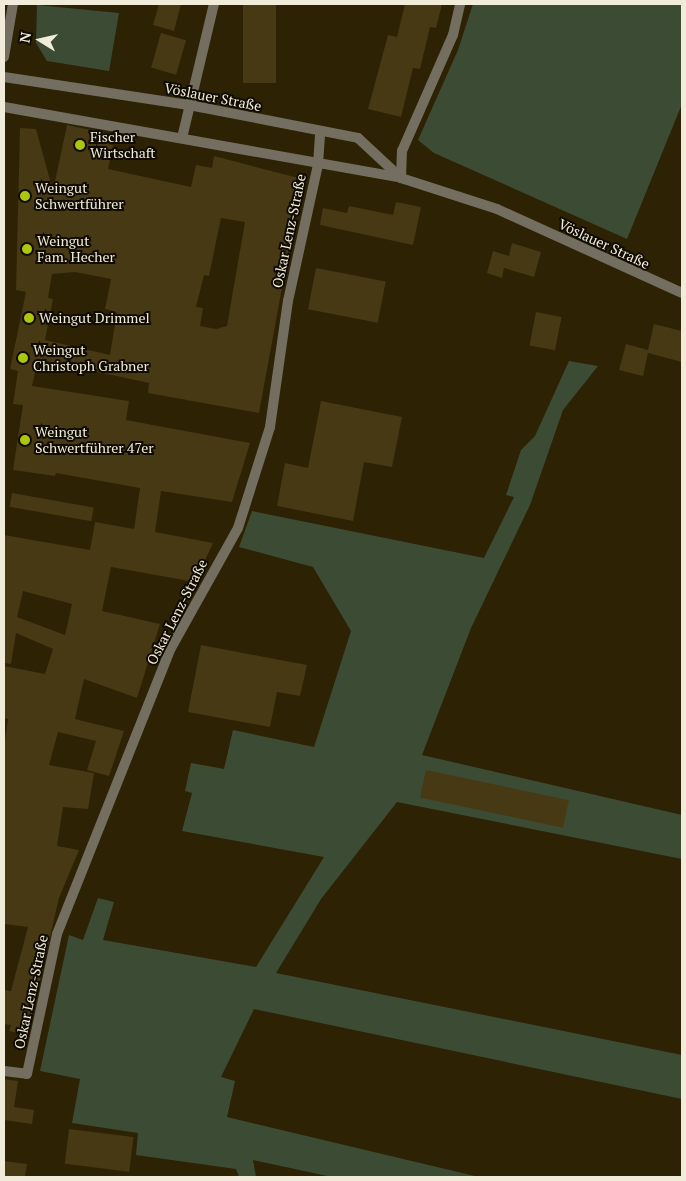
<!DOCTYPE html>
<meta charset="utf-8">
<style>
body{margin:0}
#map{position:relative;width:686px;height:1181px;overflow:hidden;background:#2d2204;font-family:"PT Serif",serif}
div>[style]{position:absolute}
.green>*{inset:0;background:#3c4c34}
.building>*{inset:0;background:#463913;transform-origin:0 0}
.street>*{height:10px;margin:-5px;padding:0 5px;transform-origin:5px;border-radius:5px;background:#736e60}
.dots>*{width:14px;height:14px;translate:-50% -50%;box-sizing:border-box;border:2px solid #110c03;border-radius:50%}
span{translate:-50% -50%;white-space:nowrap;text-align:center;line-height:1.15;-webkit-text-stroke:4px #110c03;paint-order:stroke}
.street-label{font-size:14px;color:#f1ebd9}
.poi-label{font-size:14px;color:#f1ebd9}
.left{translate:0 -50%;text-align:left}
.frame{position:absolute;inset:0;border:5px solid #f1ebd9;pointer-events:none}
.north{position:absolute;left:15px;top:15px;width:50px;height:50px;-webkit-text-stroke:4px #110c03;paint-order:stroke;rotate:280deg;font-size:14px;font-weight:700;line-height:20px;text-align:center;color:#f1ebd9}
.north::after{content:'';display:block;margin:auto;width:18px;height:22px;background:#f1ebd9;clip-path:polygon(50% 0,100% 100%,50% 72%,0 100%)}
</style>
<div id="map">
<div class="green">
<i style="clip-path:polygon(473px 4px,682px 4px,682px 104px,627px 239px,434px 153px,418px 140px,458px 50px)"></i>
<i style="clip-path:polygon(37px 5px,119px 13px,109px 71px,47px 61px,36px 43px)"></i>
<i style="clip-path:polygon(569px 361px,598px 366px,563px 410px,530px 505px,471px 628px,422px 755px,682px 815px,682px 859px,397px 802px,321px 899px,276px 973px,682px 1055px,682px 1099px,254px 1009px,221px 1077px,235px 1081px,227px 1117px,479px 1177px,332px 1177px,253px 1160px,256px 1177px,239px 1177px,236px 1169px,136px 1155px,138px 1133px,72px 1123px,80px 1079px,40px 1071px,69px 935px,83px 940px,98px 898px,114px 902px,103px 940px,256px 967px,324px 857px,182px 831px,192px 793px,185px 791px,191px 763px,224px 769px,233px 730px,314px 747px,351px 631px,313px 567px,239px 547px,252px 511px,484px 558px,514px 497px,506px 495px,521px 450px,535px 436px)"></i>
</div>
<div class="building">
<i style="clip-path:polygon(159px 4px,181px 4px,174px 31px,153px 25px)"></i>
<i style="left:243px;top:4px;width:33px;height:79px"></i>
<i style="clip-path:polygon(405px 4px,442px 4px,436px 28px,430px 27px,420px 69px,413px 68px,401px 117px,368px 109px,388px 35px,397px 37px)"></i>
<i style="left:161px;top:33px;width:26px;height:36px;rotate:16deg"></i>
<i style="clip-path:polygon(evenodd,67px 125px,109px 134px,107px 144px,113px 145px,108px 169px,191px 187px,196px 165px,212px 168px,214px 156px,302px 179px,259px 413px,148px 393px,149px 383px,38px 359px,32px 386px,129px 401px,126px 420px,250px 443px,232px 502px,161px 491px,155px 532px,213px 543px,195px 582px,111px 567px,102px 611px,160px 624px,137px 698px,84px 679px,75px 719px,124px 731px,109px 776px,87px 770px,96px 741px,58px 732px,49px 765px,94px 773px,88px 809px,63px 807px,57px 846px,79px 850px,59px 898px,27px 1035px,9px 1031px,11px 1025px,4px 1024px,4px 990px,11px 991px,28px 927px,4px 924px,4px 746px,8px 719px,4px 718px,4px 666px,45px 674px,53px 649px,16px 633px,11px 664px,4px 663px,4px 535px,90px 550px,95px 522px,134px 529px,140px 488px,56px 473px,55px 476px,13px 470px,23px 405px,13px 404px,18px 371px,10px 369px,26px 292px,16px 290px,20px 128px,36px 129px,53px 191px,67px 125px,221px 218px,245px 222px,227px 326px,216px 329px,200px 326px,203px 308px,196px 307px,204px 275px,209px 276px,221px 218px,67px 125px,75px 272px,111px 279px,105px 309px,117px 312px,110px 355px,45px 340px,53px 299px,48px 298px,52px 274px,75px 272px,67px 125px,23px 591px,72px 604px,65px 635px,17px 617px,23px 591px)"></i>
<i style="clip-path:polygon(396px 202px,421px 207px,413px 245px,320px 225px,323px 208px,347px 213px,349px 206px,393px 215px)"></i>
<i style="clip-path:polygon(512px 243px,541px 252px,534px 277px,504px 268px,502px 278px,487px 273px,493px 251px,509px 256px)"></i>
<i style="left:316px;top:268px;width:71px;height:42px;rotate:11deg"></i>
<i style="left:536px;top:312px;width:26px;height:34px;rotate:11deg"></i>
<i style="clip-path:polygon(654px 324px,682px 331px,682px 362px,648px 353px,643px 376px,619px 370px,626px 344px,648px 350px)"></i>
<i style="clip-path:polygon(321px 401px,402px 417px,392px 467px,364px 462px,353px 521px,277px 506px,285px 463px,308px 468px)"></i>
<i style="left:12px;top:493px;width:83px;height:14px;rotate:10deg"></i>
<i style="clip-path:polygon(201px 645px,307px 665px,300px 696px,277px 692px,270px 727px,188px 712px)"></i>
<i style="left:426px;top:770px;width:146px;height:28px;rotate:12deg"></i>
<i style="clip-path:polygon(4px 1079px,18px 1081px,14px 1107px,34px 1110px,32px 1124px,4px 1120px)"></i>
<i style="left:69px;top:1129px;width:65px;height:35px;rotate:7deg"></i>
<i style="clip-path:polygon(4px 1161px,27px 1164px,25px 1177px,4px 1177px)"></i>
</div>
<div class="street">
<i style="left:4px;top:57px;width:54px;rotate:-80.4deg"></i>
<i style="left:4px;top:77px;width:187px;rotate:8.6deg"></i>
<i style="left:189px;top:105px;width:172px;rotate:11deg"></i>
<i style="left:358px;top:138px;width:59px;rotate:42.9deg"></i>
<i style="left:4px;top:107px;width:403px;rotate:10.1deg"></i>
<i style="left:401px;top:178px;width:101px;rotate:17.9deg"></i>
<i style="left:497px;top:209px;width:203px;rotate:24.4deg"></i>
<i style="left:182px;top:138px;width:138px;rotate:-76.6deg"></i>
<i style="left:401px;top:178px;width:27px;rotate:-88deg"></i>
<i style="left:402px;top:151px;width:127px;rotate:-66.3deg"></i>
<i style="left:453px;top:35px;width:32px;rotate:-77deg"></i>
<i style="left:4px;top:1071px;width:23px;rotate:7deg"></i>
<i style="left:27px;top:1074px;width:143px;rotate:-77.9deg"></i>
<i style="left:57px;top:934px;width:308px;rotate:-68.3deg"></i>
<i style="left:171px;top:648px;width:137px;rotate:-60.8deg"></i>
<i style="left:238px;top:528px;width:106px;rotate:-72.4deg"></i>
<i style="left:270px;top:427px;width:127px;rotate:-81.9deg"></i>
<i style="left:288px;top:301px;width:140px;rotate:-77.6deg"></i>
<i style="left:318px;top:164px;width:32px;rotate:-86deg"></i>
</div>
<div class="dots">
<i style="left:80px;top:145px;background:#adc60e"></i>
<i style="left:25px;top:196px;background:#adc60e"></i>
<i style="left:27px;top:249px;background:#adc60e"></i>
<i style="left:29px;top:318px;background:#adc60e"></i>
<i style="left:23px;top:358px;background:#adc60e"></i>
<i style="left:25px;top:440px;background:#adc60e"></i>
</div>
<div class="street-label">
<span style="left:213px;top:97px;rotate:11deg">Vöslauer Straße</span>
<span style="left:289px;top:231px;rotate:-78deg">Oskar Lenz-Straße</span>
<span style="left:604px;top:244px;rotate:25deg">Vöslauer Straße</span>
<span style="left:177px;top:612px;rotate:-63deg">Oskar Lenz-Straße</span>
<span style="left:31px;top:992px;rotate:-78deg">Oskar Lenz-Straße</span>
</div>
<div class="poi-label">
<span class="left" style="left:90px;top:145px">Fischer<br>Wirtschaft</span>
<span class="left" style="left:35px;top:196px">Weingut<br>Schwertführer</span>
<span class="left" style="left:37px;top:249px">Weingut<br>Fam. Hecher</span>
<span class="left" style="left:39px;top:318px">Weingut Drimmel</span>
<span class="left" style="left:33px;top:358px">Weingut<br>Christoph Grabner</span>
<span class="left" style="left:35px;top:440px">Weingut<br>Schwertführer 47er</span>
</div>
<div class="frame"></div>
<div class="north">N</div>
</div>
